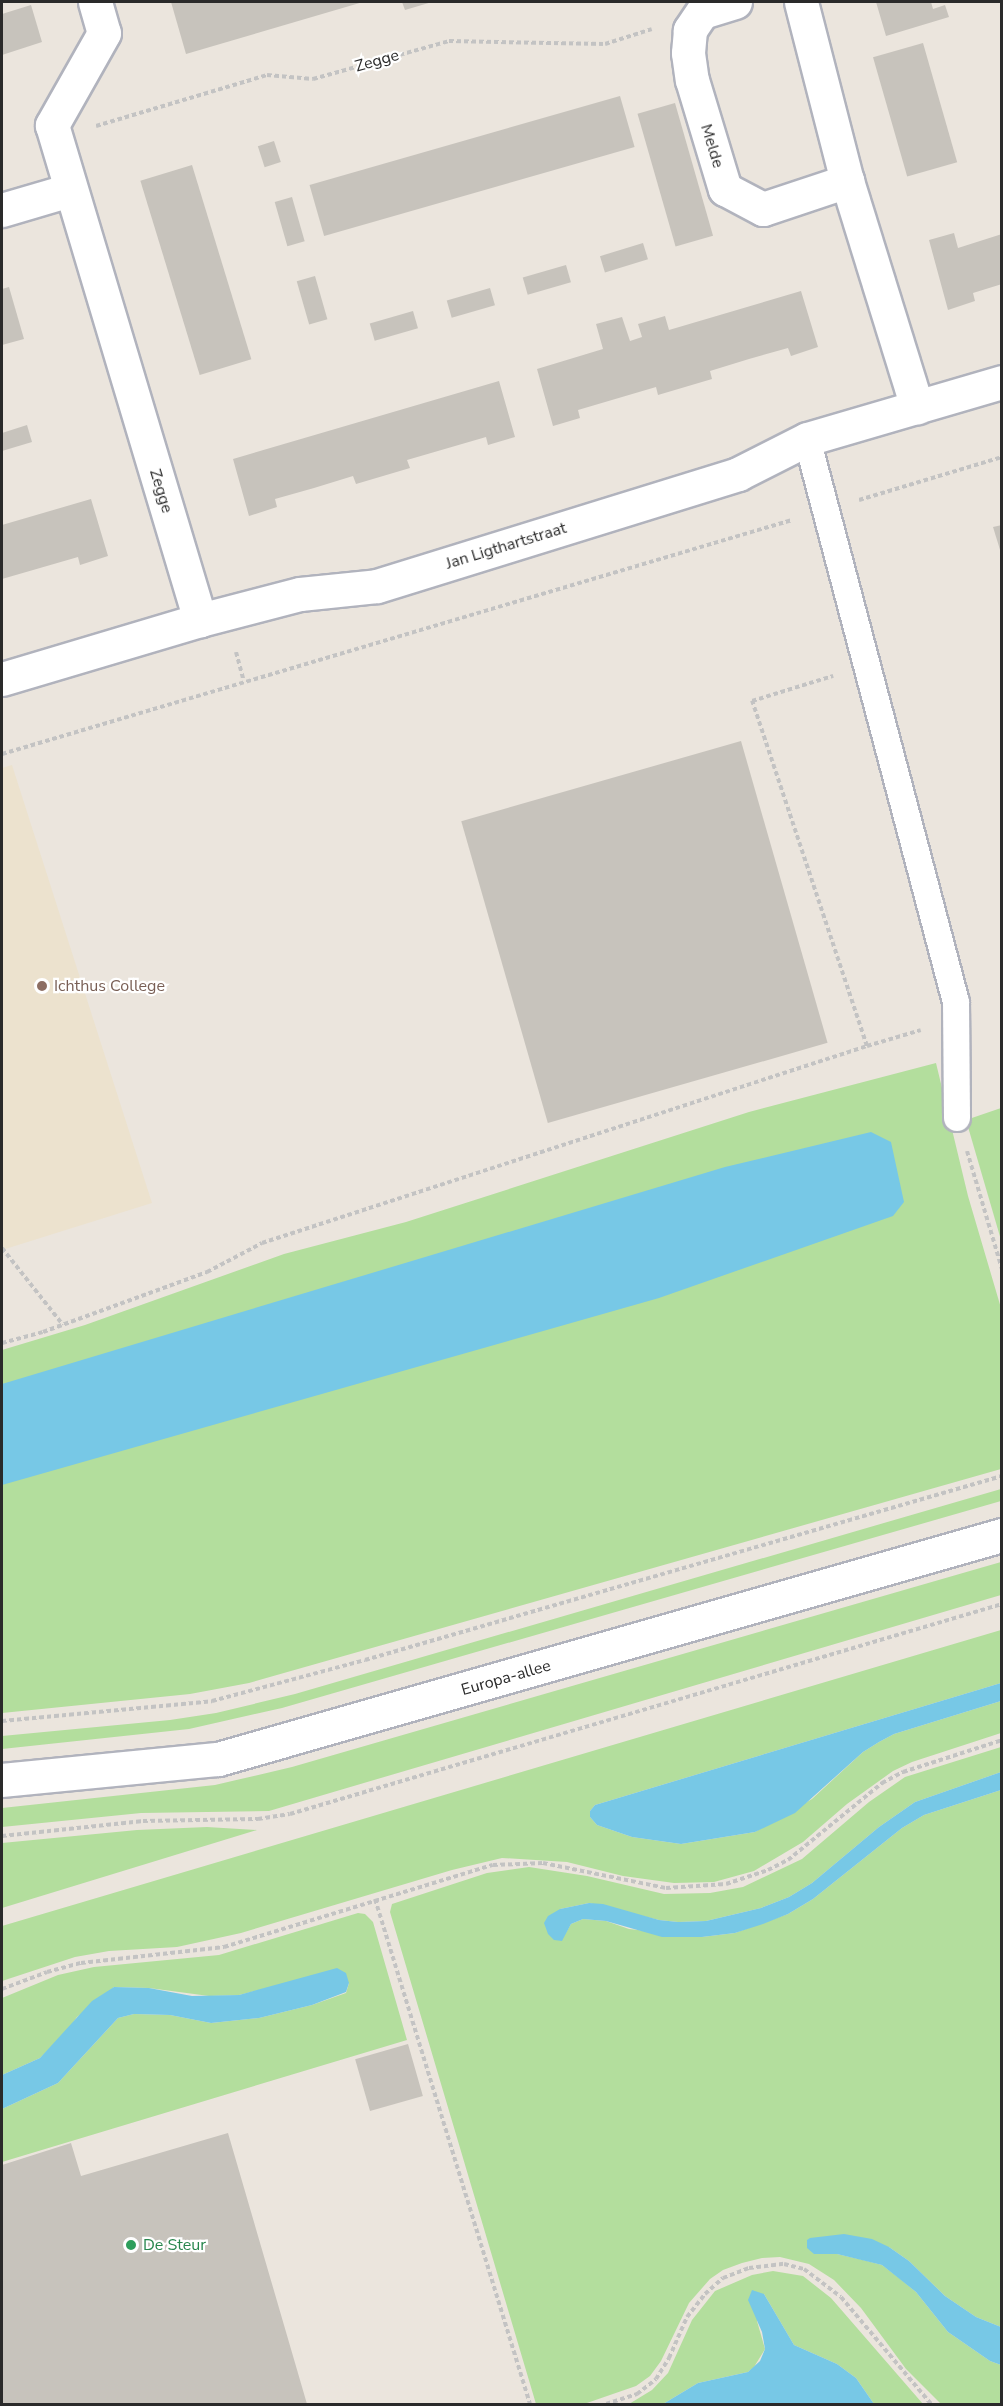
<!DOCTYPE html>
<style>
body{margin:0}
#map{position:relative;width:1003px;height:2406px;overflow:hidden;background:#ebe5dd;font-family:"Nunito Sans",sans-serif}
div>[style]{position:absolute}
.education>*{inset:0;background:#ece2ce}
.green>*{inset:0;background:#b3de9d}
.water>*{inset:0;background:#77c8e6}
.building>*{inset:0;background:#c7c3bc;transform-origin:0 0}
.path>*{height:4px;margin-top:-2px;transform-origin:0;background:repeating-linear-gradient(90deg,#c3c3c3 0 4.5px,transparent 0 7.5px)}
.roads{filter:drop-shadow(2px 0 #b1b3bd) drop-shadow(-2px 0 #b1b3bd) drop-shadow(0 2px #b1b3bd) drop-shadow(0 -2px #b1b3bd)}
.service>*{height:26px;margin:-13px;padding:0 13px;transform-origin:13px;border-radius:13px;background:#fff}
.minor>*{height:33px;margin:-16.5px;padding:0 16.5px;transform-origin:16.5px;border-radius:16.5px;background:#fff}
.secondary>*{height:33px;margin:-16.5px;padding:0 16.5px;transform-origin:16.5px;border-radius:16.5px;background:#fff}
.dots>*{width:16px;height:16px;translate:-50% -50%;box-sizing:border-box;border:3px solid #fff;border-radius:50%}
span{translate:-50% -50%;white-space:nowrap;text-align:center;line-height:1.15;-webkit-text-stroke:4.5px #fff;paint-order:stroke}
.street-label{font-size:16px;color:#2a2a2a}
.education-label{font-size:16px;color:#785e54}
.left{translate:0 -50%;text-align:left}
.leisure-label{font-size:16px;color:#27864d}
.frame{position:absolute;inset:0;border:3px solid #2a2a2a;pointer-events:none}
</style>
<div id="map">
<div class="education">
<i style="clip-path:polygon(12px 765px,152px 1203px,2px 1250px,2px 768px)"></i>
</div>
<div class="green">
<i style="clip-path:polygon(936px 1063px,968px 1196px,1001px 1308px,1001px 1469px,249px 1683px,190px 1694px,2px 1713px,2px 1350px,85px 1325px,284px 1254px,406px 1222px,749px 1112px)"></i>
<i style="clip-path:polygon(1001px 1108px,1001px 1240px,966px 1120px)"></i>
<i style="clip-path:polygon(1001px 1489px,1001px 1501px,282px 1708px,189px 1729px,2px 1749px,2px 1736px,170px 1720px,216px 1713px,295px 1694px)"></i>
<i style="clip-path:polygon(1001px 1562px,1001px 1595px,269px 1811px,141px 1813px,2px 1827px,2px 1808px,215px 1785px,292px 1767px)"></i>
<i style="clip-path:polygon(1001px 1630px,1001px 1683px,595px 1805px,590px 1811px,590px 1817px,597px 1825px,632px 1837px,681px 1844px,755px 1832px,812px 1799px,863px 1752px,879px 1742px,894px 1734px,1001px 1701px,1001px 1733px,912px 1762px,893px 1771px,847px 1804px,803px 1842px,754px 1871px,714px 1882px,674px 1883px,623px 1876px,567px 1862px,502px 1858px,452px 1870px,241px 1933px,177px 1947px,109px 1951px,75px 1957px,2px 1981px,2px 1926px)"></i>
<i style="clip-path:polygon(1001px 1747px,1001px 1772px,915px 1802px,879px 1827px,812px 1883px,789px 1897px,761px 1908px,706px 1921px,678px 1922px,659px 1920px,589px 1903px,560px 1909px,561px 1941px,571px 1924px,583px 1919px,606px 1921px,629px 1929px,702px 1937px,735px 1933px,788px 1914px,813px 1899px,902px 1828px,924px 1815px,1001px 1790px,1001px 2327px,976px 2317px,945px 2296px,909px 2261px,889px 2247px,814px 2254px,837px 2254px,863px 2260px,882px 2265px,899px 2278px,916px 2292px,948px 2332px,990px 2361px,1001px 2365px,1001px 2404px,941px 2404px,906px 2369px,861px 2308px,834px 2280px,809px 2264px,780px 2257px,762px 2258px,742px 2263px,723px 2270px,710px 2279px,689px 2303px,661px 2361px,650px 2376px,636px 2386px,584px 2404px,536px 2404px,390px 1912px,392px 1904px,487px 1873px,529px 1867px,587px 1876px,664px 1894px,710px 1893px,743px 1887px,802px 1859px,869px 1802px,905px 1777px)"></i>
<i style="clip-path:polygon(207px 1827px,257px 1830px,2px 1908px,2px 1843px,137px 1830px)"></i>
<i style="clip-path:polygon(358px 1913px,365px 1914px,373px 1922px,407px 2040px,2px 2162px,2px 2109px,58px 2083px,118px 2018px,134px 2014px,170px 2015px,211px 2023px,259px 2018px,312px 2005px,346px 1993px,349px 1983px,271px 1987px,239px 1995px,209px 1996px,149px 1988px,114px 1987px,77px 2017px,65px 2034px,40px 2058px,2px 2075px,2px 1998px,58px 1975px,94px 1967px,219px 1955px)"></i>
<i style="clip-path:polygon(773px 2271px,803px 2276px,831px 2298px,923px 2404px,874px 2404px,856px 2378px,837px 2364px,794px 2345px,764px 2294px,757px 2321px,765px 2349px,754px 2367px,748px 2372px,698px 2383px,663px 2404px,629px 2404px,652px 2390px,668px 2373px,692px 2320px,715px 2291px,752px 2275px)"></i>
</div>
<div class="water">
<i style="clip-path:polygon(871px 1132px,891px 1142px,904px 1202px,893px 1216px,659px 1298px,2px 1485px,2px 1384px,725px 1167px)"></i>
<i style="clip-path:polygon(1001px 1683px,1001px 1701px,894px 1734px,879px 1742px,863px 1752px,795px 1813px,755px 1832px,681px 1844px,632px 1837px,597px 1825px,590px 1817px,590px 1811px,595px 1805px)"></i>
<i style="clip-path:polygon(1001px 1772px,1001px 1790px,924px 1815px,902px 1828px,813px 1899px,788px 1914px,763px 1924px,735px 1933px,702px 1937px,662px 1937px,606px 1921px,583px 1919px,571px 1924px,562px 1941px,554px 1940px,548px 1934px,544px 1923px,548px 1916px,560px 1909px,589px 1903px,603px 1904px,659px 1920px,678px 1922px,706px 1921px,761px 1908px,789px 1897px,812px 1883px,879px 1827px,915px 1802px)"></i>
<i style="clip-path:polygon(337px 1968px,346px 1973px,349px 1983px,346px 1992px,312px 2005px,259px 2018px,211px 2023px,170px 2015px,134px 2014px,118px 2018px,58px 2083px,2px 2109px,2px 2075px,40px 2058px,92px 2001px,114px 1987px,149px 1988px,192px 1996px,239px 1995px)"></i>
<i style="clip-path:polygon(844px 2234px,872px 2239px,889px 2247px,909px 2261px,945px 2296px,976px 2317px,1001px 2327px,1001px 2365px,990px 2361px,948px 2332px,916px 2292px,882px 2265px,837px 2254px,814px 2254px,807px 2248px,807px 2240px,810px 2238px)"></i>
<i style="clip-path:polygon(752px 2290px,764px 2294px,794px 2345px,837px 2364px,856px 2378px,874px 2404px,663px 2404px,698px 2383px,748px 2372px,760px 2361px,765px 2349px,762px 2332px,748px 2300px)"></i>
</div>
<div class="building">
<i style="clip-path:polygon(171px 2px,363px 2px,186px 54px)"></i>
<i style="clip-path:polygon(402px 2px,432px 2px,405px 10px)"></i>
<i style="clip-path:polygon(876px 2px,931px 2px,933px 9px,945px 5px,949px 17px,886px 36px)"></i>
<i style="clip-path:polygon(31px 5px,42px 42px,2px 55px,2px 14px)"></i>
<i style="left:923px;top:43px;width:124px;height:52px;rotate:74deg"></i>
<i style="left:620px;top:96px;width:53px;height:323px;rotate:74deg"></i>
<i style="left:675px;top:103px;width:138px;height:39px;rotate:74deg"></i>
<i style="left:274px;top:141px;width:22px;height:17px;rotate:72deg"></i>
<i style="left:192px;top:165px;width:203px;height:54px;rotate:73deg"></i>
<i style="left:292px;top:197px;width:46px;height:18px;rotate:74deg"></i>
<i style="clip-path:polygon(954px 233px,958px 248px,1002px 234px,1002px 284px,973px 293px,975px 301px,948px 310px,929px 240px)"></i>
<i style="left:643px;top:243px;width:17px;height:45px;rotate:73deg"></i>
<i style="left:566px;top:265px;width:18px;height:45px;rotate:74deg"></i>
<i style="left:315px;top:276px;width:45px;height:19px;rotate:74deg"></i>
<i style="clip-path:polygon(9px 287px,24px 339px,2px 345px,2px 289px)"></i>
<i style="left:490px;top:288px;width:18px;height:45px;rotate:74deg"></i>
<i style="clip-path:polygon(801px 291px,818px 347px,791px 356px,788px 348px,749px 359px,710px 371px,712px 379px,658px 395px,656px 387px,578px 410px,580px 418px,553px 426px,537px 369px,603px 349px,596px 324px,622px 317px,630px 341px,642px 337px,638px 324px,665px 316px,669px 330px)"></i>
<i style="left:413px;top:311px;width:18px;height:45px;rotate:74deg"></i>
<i style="clip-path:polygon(499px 381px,515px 437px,488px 445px,486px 437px,407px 460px,410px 468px,356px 484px,353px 476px,314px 488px,275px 499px,277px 507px,249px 516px,233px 459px)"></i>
<i style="clip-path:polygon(27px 425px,32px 442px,2px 451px,2px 433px)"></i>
<i style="clip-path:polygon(91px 499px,108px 556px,80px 565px,78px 557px,2px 579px,2px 525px)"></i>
<i style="clip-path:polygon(1002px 525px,1002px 553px,1001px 553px,993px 527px)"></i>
<i style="left:741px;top:741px;width:314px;height:291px;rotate:74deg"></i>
<i style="left:408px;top:2044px;width:54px;height:55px;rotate:74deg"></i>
<i style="clip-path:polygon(228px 2133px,307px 2404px,2px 2404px,2px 2165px,71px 2143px,81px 2176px)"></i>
</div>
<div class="path">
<i style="left:96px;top:126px;width:178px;rotate:-16.6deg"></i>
<i style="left:267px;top:75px;width:46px;rotate:5deg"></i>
<i style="left:313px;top:79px;width:141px;rotate:-15.6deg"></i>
<i style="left:449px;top:41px;width:156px;rotate:1.1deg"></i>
<i style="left:605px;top:44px;width:49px;rotate:-17.7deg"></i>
<i style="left:859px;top:500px;width:149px;rotate:-16.7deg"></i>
<i style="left:236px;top:652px;width:30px;rotate:75deg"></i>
<i style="left:2px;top:754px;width:824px;rotate:-16.5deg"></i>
<i style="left:867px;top:1046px;width:56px;rotate:-16.5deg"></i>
<i style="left:967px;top:1151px;width:123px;rotate:73.5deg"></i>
<i style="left:2px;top:1248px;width:98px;rotate:51.6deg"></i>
<i style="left:2px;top:1343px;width:42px;rotate:-15deg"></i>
<i style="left:43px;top:1332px;width:175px;rotate:-20.1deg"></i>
<i style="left:207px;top:1272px;width:62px;rotate:-27.8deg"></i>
<i style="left:262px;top:1243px;width:636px;rotate:-18.04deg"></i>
<i style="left:867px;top:1046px;width:364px;rotate:-108.4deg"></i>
<i style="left:752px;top:701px;width:85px;rotate:-17.2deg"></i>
<i style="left:2px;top:1721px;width:211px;rotate:-5.4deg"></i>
<i style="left:212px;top:1701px;width:158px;rotate:-15deg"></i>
<i style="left:365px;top:1660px;width:663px;rotate:-16.11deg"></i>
<i style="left:2px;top:1836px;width:142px;rotate:-6.1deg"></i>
<i style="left:143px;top:1821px;width:115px;rotate:-1deg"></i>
<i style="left:258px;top:1819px;width:32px;rotate:-9deg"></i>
<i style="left:290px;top:1814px;width:742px;rotate:-16.43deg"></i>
<i style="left:375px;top:1899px;width:528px;rotate:72.94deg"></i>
<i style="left:2px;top:1989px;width:48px;rotate:-20.7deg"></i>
<i style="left:47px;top:1972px;width:35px;rotate:-15deg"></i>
<i style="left:81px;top:1963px;width:144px;rotate:-6.4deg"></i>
<i style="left:224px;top:1947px;width:281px;rotate:-17deg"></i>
<i style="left:493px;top:1865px;width:50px;rotate:-2.3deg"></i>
<i style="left:543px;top:1863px;width:126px;rotate:11.5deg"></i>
<i style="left:666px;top:1888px;width:60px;rotate:-3.8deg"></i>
<i style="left:726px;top:1884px;width:44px;rotate:-18.4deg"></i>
<i style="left:768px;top:1870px;width:22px;rotate:-27deg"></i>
<i style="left:788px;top:1860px;width:122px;rotate:-39.3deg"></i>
<i style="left:882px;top:1783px;width:24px;rotate:-28deg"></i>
<i style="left:903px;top:1772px;width:104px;rotate:-17.9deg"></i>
<i style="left:606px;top:2404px;width:33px;rotate:-18deg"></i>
<i style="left:637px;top:2394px;width:24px;rotate:-38deg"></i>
<i style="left:656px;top:2379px;width:25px;rotate:-58deg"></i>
<i style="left:669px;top:2358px;width:45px;rotate:-66.3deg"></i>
<i style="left:687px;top:2317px;width:29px;rotate:-52deg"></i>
<i style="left:705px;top:2294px;width:24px;rotate:-42deg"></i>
<i style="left:723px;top:2278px;width:28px;rotate:-21deg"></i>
<i style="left:749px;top:2268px;width:35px;rotate:-7deg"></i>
<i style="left:784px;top:2264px;width:21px;rotate:14deg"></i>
<i style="left:804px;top:2269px;width:46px;rotate:37.1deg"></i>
<i style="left:841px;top:2297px;width:140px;rotate:49.9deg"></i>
</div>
<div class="roads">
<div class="service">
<i style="left:807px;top:439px;width:582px;rotate:75.18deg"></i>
<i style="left:956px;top:1002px;width:116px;rotate:89.5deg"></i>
</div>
<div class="minor">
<i style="left:95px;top:2px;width:32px;rotate:74deg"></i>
<i style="left:104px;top:33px;width:106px;rotate:119.5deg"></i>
<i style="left:52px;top:125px;width:517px;rotate:73.35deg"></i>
<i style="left:735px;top:2px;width:34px;rotate:163deg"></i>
<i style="left:702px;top:12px;width:22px;rotate:124deg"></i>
<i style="left:690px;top:30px;width:23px;rotate:95deg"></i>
<i style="left:688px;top:53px;width:27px;rotate:82deg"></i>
<i style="left:692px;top:80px;width:114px;rotate:73.2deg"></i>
<i style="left:725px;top:189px;width:43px;rotate:27.8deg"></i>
<i style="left:763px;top:209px;width:89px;rotate:-18.4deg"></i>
<i style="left:801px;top:2px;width:185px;rotate:75.6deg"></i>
<i style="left:847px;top:181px;width:237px;rotate:72.8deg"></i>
<i style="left:2px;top:210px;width:71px;rotate:-16.4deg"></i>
<i style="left:2px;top:679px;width:207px;rotate:-16.6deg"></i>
<i style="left:200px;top:620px;width:103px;rotate:-14.6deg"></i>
<i style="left:300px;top:594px;width:77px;rotate:-5.9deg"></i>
<i style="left:377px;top:586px;width:378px;rotate:-17.2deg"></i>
<i style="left:738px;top:474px;width:77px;rotate:-26.9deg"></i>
<i style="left:807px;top:439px;width:203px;rotate:-16.3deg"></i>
</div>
<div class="secondary">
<i style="left:2px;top:1780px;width:217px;rotate:-5.6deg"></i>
<i style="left:218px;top:1759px;width:815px;rotate:-15.95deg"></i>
</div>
</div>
<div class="dots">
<i style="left:42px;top:986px;background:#8d6e63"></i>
<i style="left:131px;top:2245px;background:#2e9e5b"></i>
</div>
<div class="street-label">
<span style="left:377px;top:61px;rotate:-16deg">Zegge</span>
<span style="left:712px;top:146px;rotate:73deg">Melde</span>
<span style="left:161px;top:491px;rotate:73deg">Zegge</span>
<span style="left:506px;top:546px;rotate:-17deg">Jan Ligthartstraat</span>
<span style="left:506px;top:1678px;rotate:-16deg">Europa-allee</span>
</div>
<div class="education-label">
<span class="left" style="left:54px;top:986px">Ichthus College</span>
</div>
<div class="leisure-label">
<span class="left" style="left:143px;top:2245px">De Steur</span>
</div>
<div class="frame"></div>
</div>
